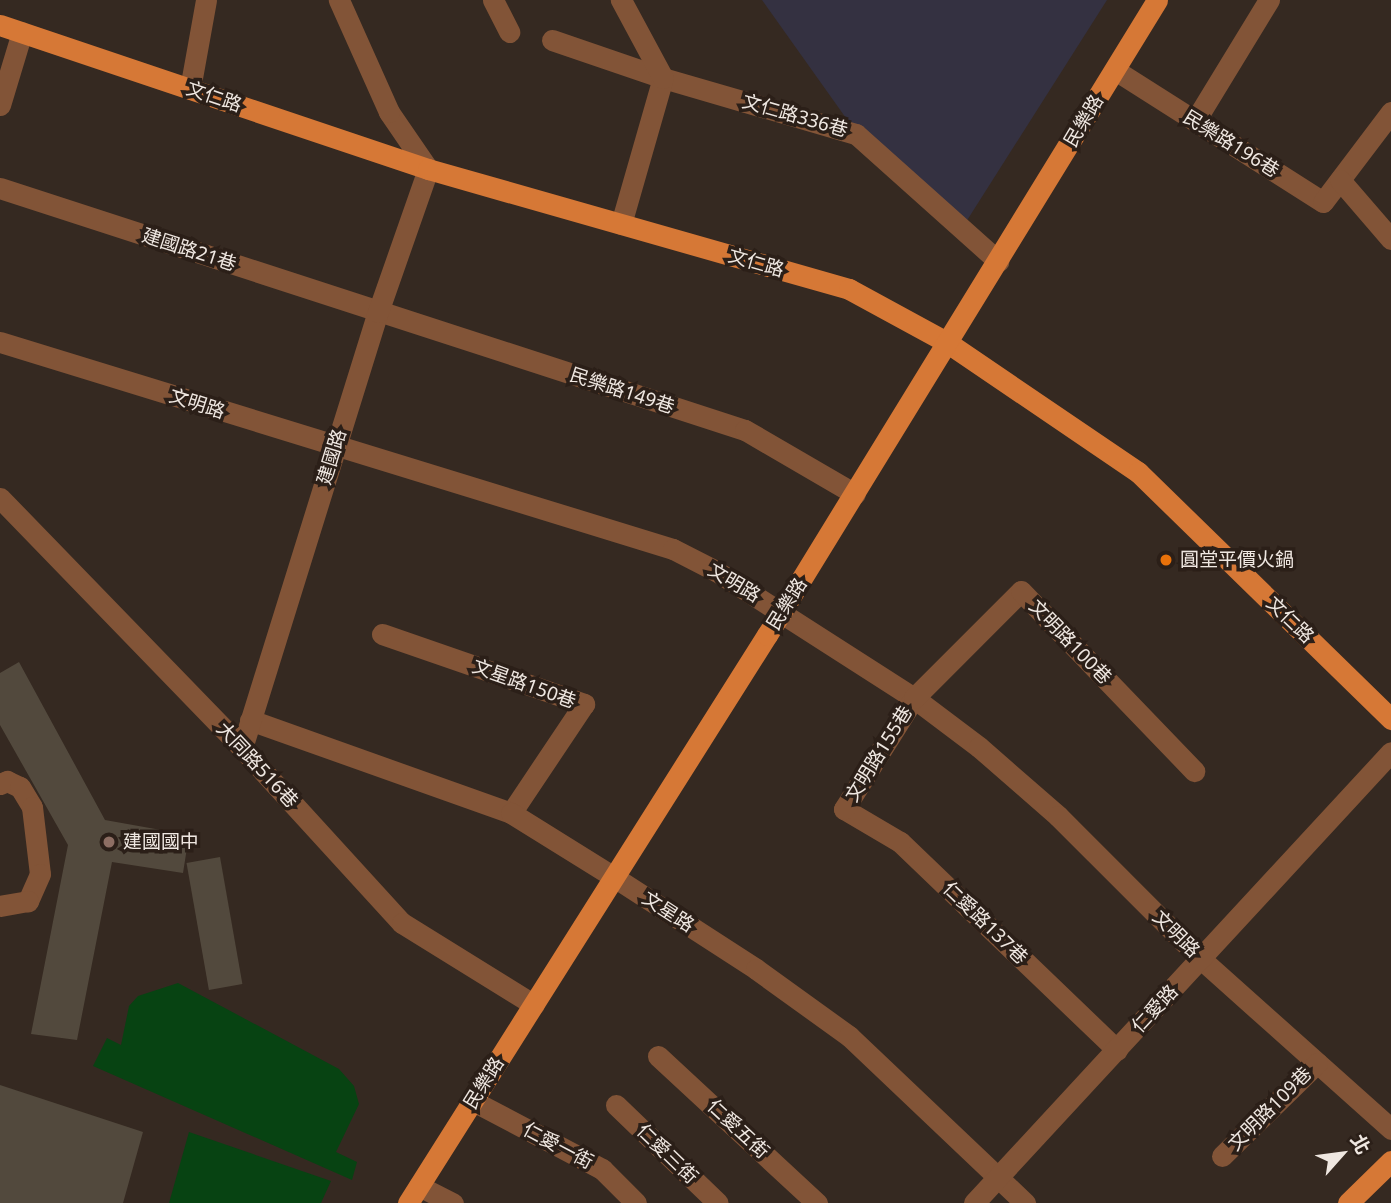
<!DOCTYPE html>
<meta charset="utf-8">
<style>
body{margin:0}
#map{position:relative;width:1391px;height:1203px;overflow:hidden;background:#352921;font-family:"Noto Sans","Noto Sans TC",sans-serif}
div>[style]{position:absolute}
.industrial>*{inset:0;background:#343141}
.green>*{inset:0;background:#074312}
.building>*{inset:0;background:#52493d;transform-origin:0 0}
.minor>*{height:21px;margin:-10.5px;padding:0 10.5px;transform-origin:10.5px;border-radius:10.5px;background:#825437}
.major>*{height:21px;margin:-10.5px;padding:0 10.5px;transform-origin:10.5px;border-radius:10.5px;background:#d67836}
.dots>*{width:19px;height:19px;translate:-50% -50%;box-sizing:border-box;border:4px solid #2b1f18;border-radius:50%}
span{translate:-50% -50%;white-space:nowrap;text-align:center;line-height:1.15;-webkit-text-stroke:7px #2b1f18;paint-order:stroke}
.street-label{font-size:19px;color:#efe7e1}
.poi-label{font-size:19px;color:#efe7e1}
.left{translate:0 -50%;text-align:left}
.north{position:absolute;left:1307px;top:1119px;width:70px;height:70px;-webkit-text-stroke:5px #2b1f18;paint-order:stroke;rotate:62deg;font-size:19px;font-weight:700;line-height:28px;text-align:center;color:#efe7e1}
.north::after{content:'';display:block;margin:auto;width:24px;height:32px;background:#efe7e1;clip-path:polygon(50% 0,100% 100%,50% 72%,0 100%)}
</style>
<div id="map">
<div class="industrial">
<i style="clip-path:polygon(762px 0,1107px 0,959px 233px,858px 135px)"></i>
</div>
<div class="green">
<i style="clip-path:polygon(178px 983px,339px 1069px,354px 1086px,359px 1104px,336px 1152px,357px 1162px,352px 1180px,93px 1066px,107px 1038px,121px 1045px,129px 1006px,138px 996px)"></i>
<i style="clip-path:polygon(189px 1132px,331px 1181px,321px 1203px,169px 1203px)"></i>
</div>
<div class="building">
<i style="clip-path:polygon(19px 662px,105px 820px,189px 835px,183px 873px,112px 862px,77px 1040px,31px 1034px,68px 845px,0 725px,0 673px)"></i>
<i style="left:220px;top:857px;width:129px;height:34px;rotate:80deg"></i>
<i style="clip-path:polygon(0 1085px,143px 1132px,123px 1203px,0 1203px)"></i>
</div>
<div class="minor">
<i style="left:493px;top:0;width:36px;rotate:63deg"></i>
<i style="left:552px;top:40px;width:117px;rotate:18.9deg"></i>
<i style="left:663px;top:78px;width:201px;rotate:16.2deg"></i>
<i style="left:856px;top:134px;width:191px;rotate:41.8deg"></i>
<i style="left:1115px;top:70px;width:246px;rotate:32.4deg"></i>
<i style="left:1323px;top:202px;width:113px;rotate:-52.9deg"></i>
<i style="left:190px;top:89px;width:90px;rotate:-79.8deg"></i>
<i style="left:0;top:105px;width:76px;rotate:-73.2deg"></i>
<i style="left:1195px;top:121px;width:142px;rotate:-58.6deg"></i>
<i style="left:1340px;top:180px;width:78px;rotate:49.2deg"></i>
<i style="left:0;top:188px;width:783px;rotate:18deg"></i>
<i style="left:745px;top:430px;width:127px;rotate:30.2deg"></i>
<i style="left:621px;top:224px;width:152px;rotate:-74deg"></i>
<i style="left:663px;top:78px;width:89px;rotate:-118.3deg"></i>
<i style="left:0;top:342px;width:704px;rotate:17.1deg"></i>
<i style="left:673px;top:549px;width:48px;rotate:27.1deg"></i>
<i style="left:716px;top:571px;width:235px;rotate:32.7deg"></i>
<i style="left:914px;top:698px;width:81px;rotate:37deg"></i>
<i style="left:979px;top:747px;width:105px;rotate:41.1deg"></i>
<i style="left:1058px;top:816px;width:202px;rotate:45deg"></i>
<i style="left:1201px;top:959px;width:255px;rotate:41.8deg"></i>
<i style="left:0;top:498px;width:348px;rotate:45.9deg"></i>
<i style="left:242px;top:748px;width:237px;rotate:47.6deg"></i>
<i style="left:402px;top:923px;width:155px;rotate:31.8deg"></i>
<i style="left:382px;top:634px;width:214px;rotate:19.1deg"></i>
<i style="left:584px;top:704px;width:131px;rotate:123.8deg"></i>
<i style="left:250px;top:720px;width:277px;rotate:19.6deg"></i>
<i style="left:511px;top:813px;width:121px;rotate:31.9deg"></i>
<i style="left:614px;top:877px;width:169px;rotate:32.9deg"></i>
<i style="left:756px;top:969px;width:115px;rotate:35.8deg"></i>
<i style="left:849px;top:1036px;width:243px;rotate:43.5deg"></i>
<i style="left:242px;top:748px;width:457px;rotate:-72.7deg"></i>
<i style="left:378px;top:312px;width:151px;rotate:-70.7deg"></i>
<i style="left:428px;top:169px;width:69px;rotate:-124.4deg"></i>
<i style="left:389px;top:112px;width:123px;rotate:-114.1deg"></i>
<i style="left:0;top:784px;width:8px;rotate:-23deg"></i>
<i style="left:7px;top:781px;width:14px;rotate:25deg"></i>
<i style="left:20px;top:787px;width:23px;rotate:59deg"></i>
<i style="left:32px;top:807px;width:67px;rotate:83.2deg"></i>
<i style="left:40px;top:874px;width:30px;rotate:114deg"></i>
<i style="left:28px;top:901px;width:28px;rotate:170deg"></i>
<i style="left:1117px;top:1050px;width:301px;rotate:-136.2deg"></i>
<i style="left:900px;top:842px;width:65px;rotate:-149.5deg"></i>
<i style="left:844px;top:809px;width:131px;rotate:-57.8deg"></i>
<i style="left:914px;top:698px;width:151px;rotate:-45deg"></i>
<i style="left:1021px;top:591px;width:250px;rotate:46.1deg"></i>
<i style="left:658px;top:1056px;width:217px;rotate:42.8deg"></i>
<i style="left:473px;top:1101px;width:146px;rotate:27.8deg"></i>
<i style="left:602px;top:1169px;width:48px;rotate:45deg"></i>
<i style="left:616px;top:1105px;width:141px;rotate:43.9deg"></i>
<i style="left:1222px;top:1156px;width:133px;rotate:-44.4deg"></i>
<i style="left:419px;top:1186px;width:38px;rotate:27deg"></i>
<i style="left:974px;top:1203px;width:614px;rotate:-47.24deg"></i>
</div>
<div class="major">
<i style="left:0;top:25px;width:452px;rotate:18.6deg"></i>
<i style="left:428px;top:169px;width:438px;rotate:15.9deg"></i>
<i style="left:849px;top:289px;width:113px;rotate:28.6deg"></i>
<i style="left:948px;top:343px;width:230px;rotate:34.2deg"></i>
<i style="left:1138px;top:472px;width:354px;rotate:44.3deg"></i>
<i style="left:408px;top:1203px;width:672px;rotate:-57.71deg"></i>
<i style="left:767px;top:635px;width:745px;rotate:-58.44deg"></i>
<i style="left:1348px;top:1203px;width:60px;rotate:-44.3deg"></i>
</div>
<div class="dots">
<i style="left:1166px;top:560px;background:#e8710a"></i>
<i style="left:109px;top:842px;background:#8d6e63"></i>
</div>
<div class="street-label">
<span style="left:214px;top:97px;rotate:19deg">文仁路</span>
<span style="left:795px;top:116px;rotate:16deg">文仁路336巷</span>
<span style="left:1084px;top:121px;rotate:-59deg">民樂路</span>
<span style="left:1231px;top:144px;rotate:32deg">民樂路196巷</span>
<span style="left:189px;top:250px;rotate:18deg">建國路21巷</span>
<span style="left:756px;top:263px;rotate:16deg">文仁路</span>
<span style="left:622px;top:391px;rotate:18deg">民樂路149巷</span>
<span style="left:197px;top:404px;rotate:18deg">文明路</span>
<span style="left:332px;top:457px;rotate:-73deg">建國路</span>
<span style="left:734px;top:583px;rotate:31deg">文明路</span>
<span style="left:787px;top:604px;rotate:-58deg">民樂路</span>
<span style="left:1290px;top:620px;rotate:44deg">文仁路</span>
<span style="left:1070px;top:642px;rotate:46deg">文明路100巷</span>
<span style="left:524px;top:684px;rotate:20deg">文星路150巷</span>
<span style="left:879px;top:754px;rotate:-58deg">文明路155巷</span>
<span style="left:257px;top:765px;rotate:47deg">大同路516巷</span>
<span style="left:668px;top:912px;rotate:33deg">文星路</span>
<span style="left:985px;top:923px;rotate:44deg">仁愛路137巷</span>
<span style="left:1176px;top:934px;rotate:45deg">文明路</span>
<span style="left:1155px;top:1009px;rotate:-47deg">仁愛路</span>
<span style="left:484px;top:1083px;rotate:-58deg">民樂路</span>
<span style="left:1270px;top:1109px;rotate:-45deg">文明路109巷</span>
<span style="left:738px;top:1129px;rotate:43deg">仁愛五街</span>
<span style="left:558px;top:1146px;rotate:28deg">仁愛一街</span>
<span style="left:667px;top:1154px;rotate:44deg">仁愛三街</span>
</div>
<div class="poi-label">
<span class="left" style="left:1180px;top:560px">圓堂平價火鍋</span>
<span class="left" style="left:123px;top:842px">建國國中</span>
</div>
<div class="north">北</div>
</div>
